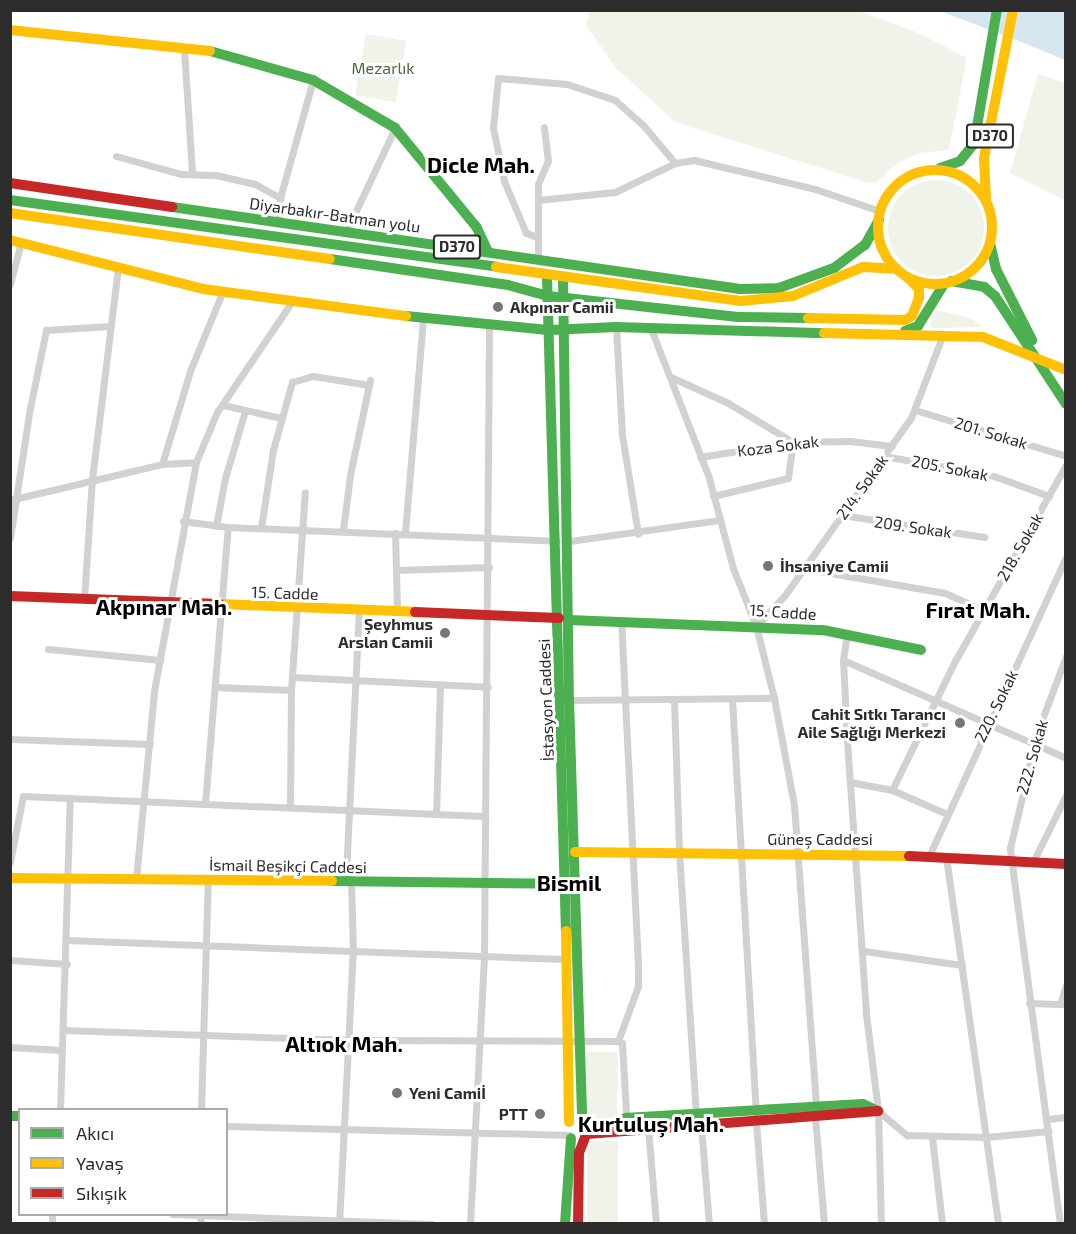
<!DOCTYPE html>
<meta charset="utf-8">
<style>
body{margin:0}
#map{position:relative;width:1076px;height:1234px;overflow:hidden;background:#fff;font-family:"Exo 2",sans-serif}
div>[style]{position:absolute}
.green>*{inset:0;background:#eff3ea;transform-origin:0 0}
.round{border-radius:50%}
.water>*{inset:0;background:#d6e6f1}
.street>*{height:7px;margin:-3.5px;padding:0 3.5px;transform-origin:3.5px;border-radius:3.5px;background:#d1d1d1}
.fast>*{height:10px;margin:-5px;padding:0 5px;transform-origin:5px;border-radius:5px;background:#4caf50}
.slow>*{height:10px;margin:-5px;padding:0 5px;transform-origin:5px;border-radius:5px;background:#ffc107}
.slow>.ring{margin:-5px;padding:0;box-sizing:content-box;background:none;border:10px solid #ffc107;border-radius:50%}
.jam>*{height:10px;margin:-5px;padding:0 5px;transform-origin:5px;border-radius:5px;background:#c62828}
.dots>*{width:16px;height:16px;translate:-50% -50%;box-sizing:border-box;border:3px solid #fff;border-radius:50%}
span{translate:-50% -50%;white-space:nowrap;text-align:center;line-height:1.15;-webkit-text-stroke:6px #fff;paint-order:stroke}
.shield-label span{padding:2px 4px;background:#fff;border:2px solid;border-radius:4px;-webkit-text-stroke-width:0}
.shield-label{font-size:15px;color:#2c2c2c;font-weight:700}
.park-label{font-size:16px;color:#4e683a}
.street-label{font-size:16px;color:#2c2c2c}
.poi-label{font-size:16px;color:#2c2c2c;font-weight:700}
.left{translate:0 -50%;text-align:left}
.right{translate:-100% -50%;text-align:right}
.district-label{font-size:22px;color:#000;font-weight:700}
.frame{position:absolute;inset:0;border:12px solid #2c2c2c;pointer-events:none}
.legend{position:absolute;left:18px;top:1108px;width:210px;height:108px;box-sizing:border-box;background:#fff;border:2px solid #ababab;margin:0;padding:8px 10px;list-style:none;font-size:18px;color:#2c2c2c}
.legend li{display:flex;align-items:center;gap:12px;height:30px}
.legend b{width:30px;border:2px solid #ababab}
</style>
<div id="map">
<div class="green">
<i style="clip-path:polygon(589px 11px,859px 11px,916px 32px,967px 58px,949px 150px,919px 153px,896px 164px,877px 182px,868px 183px,675px 122px,616px 68px,586px 25px)"></i>
<i style="left:366px;top:34px;width:41px;height:62px;rotate:10deg"></i>
<i style="clip-path:polygon(1038px 74px,1065px 83px,1065px 200px,1010px 173px)"></i>
<i class="round" style="left:888px;top:180px;width:96px;height:96px"></i>
<i style="clip-path:polygon(936px 310px,970px 318px,983px 327px,933px 328px,929px 325px)"></i>
<i style="clip-path:polygon(583px 1052px,618px 1052px,617px 1126px,591px 1126px,586px 1115px)"></i>
<i style="left:618px;top:1141px;width:82px;height:31px;rotate:90deg"></i>
</div>
<div class="water">
<i style="clip-path:polygon(940px 11px,1065px 11px,1065px 60px,1024px 43px)"></i>
</div>
<div class="street">
<i style="left:184px;top:49px;width:123px;rotate:86.3deg"></i>
<i style="left:116px;top:156px;width:67px;rotate:15.5deg"></i>
<i style="left:181px;top:174px;width:35px;rotate:2deg"></i>
<i style="left:216px;top:175px;width:40px;rotate:13deg"></i>
<i style="left:255px;top:184px;width:29px;rotate:29deg"></i>
<i style="left:280px;top:198px;width:23px;rotate:95deg"></i>
<i style="left:280px;top:198px;width:123px;rotate:-74.4deg"></i>
<i style="left:538px;top:200px;width:77px;rotate:-5.9deg"></i>
<i style="left:615px;top:192px;width:67px;rotate:-25.8deg"></i>
<i style="left:675px;top:163px;width:19px;rotate:-9deg"></i>
<i style="left:694px;top:160px;width:124px;rotate:13.5deg"></i>
<i style="left:815px;top:189px;width:69px;rotate:18.7deg"></i>
<i style="left:346px;top:232px;width:115px;rotate:-64.8deg"></i>
<i style="left:537px;top:237px;width:12px;rotate:-160deg"></i>
<i style="left:526px;top:233px;width:56px;rotate:-112.9deg"></i>
<i style="left:504px;top:181px;width:54px;rotate:-101.7deg"></i>
<i style="left:493px;top:128px;width:50px;rotate:-84.3deg"></i>
<i style="left:498px;top:78px;width:69px;rotate:5deg"></i>
<i style="left:567px;top:84px;width:51px;rotate:18.4deg"></i>
<i style="left:615px;top:100px;width:38px;rotate:42deg"></i>
<i style="left:643px;top:125px;width:50px;rotate:49.9deg"></i>
<i style="left:538px;top:260px;width:76px;rotate:-90deg"></i>
<i style="left:538px;top:184px;width:25px;rotate:-67deg"></i>
<i style="left:548px;top:161px;width:34px;rotate:-97deg"></i>
<i style="left:10px;top:284px;width:43px;rotate:-75.3deg"></i>
<i style="left:616px;top:327px;width:108px;rotate:86.8deg"></i>
<i style="left:622px;top:435px;width:100px;rotate:80.8deg"></i>
<i style="left:651px;top:329px;width:160px;rotate:68.7deg"></i>
<i style="left:709px;top:478px;width:93px;rotate:75.1deg"></i>
<i style="left:733px;top:568px;width:62px;rotate:68.4deg"></i>
<i style="left:756px;top:626px;width:74px;rotate:76deg"></i>
<i style="left:774px;top:698px;width:109px;rotate:79.4deg"></i>
<i style="left:794px;top:805px;width:304px;rotate:85.8deg"></i>
<i style="left:673px;top:378px;width:60px;rotate:24.4deg"></i>
<i style="left:728px;top:403px;width:76px;rotate:31deg"></i>
<i style="left:793px;top:442px;width:36px;rotate:98deg"></i>
<i style="left:788px;top:478px;width:77px;rotate:166.5deg"></i>
<i style="left:223px;top:405px;width:59px;rotate:12.6deg"></i>
<i style="left:915px;top:410px;width:158px;rotate:16.9deg"></i>
<i style="left:884px;top:456px;width:109px;rotate:10.1deg"></i>
<i style="left:991px;top:475px;width:62px;rotate:19.9deg"></i>
<i style="left:700px;top:457px;width:94px;rotate:-9.2deg"></i>
<i style="left:793px;top:442px;width:57px;rotate:-1deg"></i>
<i style="left:850px;top:441px;width:42px;rotate:6.8deg"></i>
<i style="left:162px;top:464px;width:97px;rotate:-73.2deg"></i>
<i style="left:190px;top:371px;width:84px;rotate:-67.7deg"></i>
<i style="left:10px;top:500px;width:156px;rotate:-13.3deg"></i>
<i style="left:162px;top:464px;width:34px;rotate:-3deg"></i>
<i style="left:842px;top:515px;width:144px;rotate:8.8deg"></i>
<i style="left:183px;top:521px;width:45px;rotate:7.6deg"></i>
<i style="left:228px;top:527px;width:329px;rotate:2.4deg"></i>
<i style="left:216px;top:526px;width:49px;rotate:-79.4deg"></i>
<i style="left:225px;top:478px;width:70px;rotate:-73.4deg"></i>
<i style="left:261px;top:528px;width:79px;rotate:-81.3deg"></i>
<i style="left:273px;top:450px;width:71px;rotate:-74.4deg"></i>
<i style="left:292px;top:382px;width:22px;rotate:-16deg"></i>
<i style="left:313px;top:376px;width:57px;rotate:9.1deg"></i>
<i style="left:343px;top:530px;width:55px;rotate:-82.7deg"></i>
<i style="left:350px;top:475px;width:97px;rotate:-78.1deg"></i>
<i style="left:395px;top:533px;width:79px;rotate:88.5deg"></i>
<i style="left:405px;top:533px;width:214px;rotate:-85.2deg"></i>
<i style="left:10px;top:538px;width:132px;rotate:-81.3deg"></i>
<i style="left:30px;top:408px;width:80px;rotate:-78.4deg"></i>
<i style="left:46px;top:330px;width:64px;rotate:-3.6deg"></i>
<i style="left:570px;top:541px;width:150px;rotate:-8deg"></i>
<i style="left:802px;top:568px;width:145px;rotate:9.9deg"></i>
<i style="left:945px;top:593px;width:42px;rotate:24.1deg"></i>
<i style="left:396px;top:570px;width:93px;rotate:-1.8deg"></i>
<i style="left:84px;top:599px;width:120px;rotate:-86.2deg"></i>
<i style="left:92px;top:479px;width:214px;rotate:-83deg"></i>
<i style="left:756px;top:626px;width:42px;rotate:-46.9deg"></i>
<i style="left:785px;top:595px;width:217px;rotate:-54.6deg"></i>
<i style="left:911px;top:418px;width:90px;rotate:-69.1deg"></i>
<i style="left:847px;top:634px;width:26px;rotate:99deg"></i>
<i style="left:843px;top:660px;width:81px;rotate:87.2deg"></i>
<i style="left:847px;top:741px;width:274px;rotate:86deg"></i>
<i style="left:866px;top:1014px;width:98px;rotate:82.9deg"></i>
<i style="left:878px;top:1111px;width:113px;rotate:88.5deg"></i>
<i style="left:48px;top:649px;width:113px;rotate:5.6deg"></i>
<i style="left:843px;top:660px;width:244px;rotate:23.7deg"></i>
<i style="left:293px;top:677px;width:195px;rotate:2.9deg"></i>
<i style="left:215px;top:687px;width:76px;rotate:2.3deg"></i>
<i style="left:732px;top:699px;width:414px;rotate:86.7deg"></i>
<i style="left:569px;top:700px;width:205px;rotate:-0.6deg"></i>
<i style="left:674px;top:700px;width:152px;rotate:88.1deg"></i>
<i style="left:679px;top:852px;width:264px;rotate:86.3deg"></i>
<i style="left:10px;top:739px;width:140px;rotate:2deg"></i>
<i style="left:850px;top:782px;width:43px;rotate:10.8deg"></i>
<i style="left:892px;top:790px;width:60px;rotate:23.6deg"></i>
<i style="left:892px;top:790px;width:144px;rotate:-64deg"></i>
<i style="left:955px;top:661px;width:225px;rotate:-60.5deg"></i>
<i style="left:205px;top:804px;width:278px;rotate:-85.3deg"></i>
<i style="left:290px;top:807px;width:117px;rotate:-89.5deg"></i>
<i style="left:291px;top:690px;width:198px;rotate:-86deg"></i>
<i style="left:436px;top:814px;width:129px;rotate:-88.2deg"></i>
<i style="left:929px;top:856px;width:329px;rotate:-65.4deg"></i>
<i style="left:946px;top:857px;width:371px;rotate:81.9deg"></i>
<i style="left:10px;top:862px;width:67px;rotate:-78.9deg"></i>
<i style="left:23px;top:796px;width:460px;rotate:2.5deg"></i>
<i style="left:1033px;top:862px;width:75px;rotate:-63.8deg"></i>
<i style="left:136px;top:879px;width:189px;rotate:-84.5deg"></i>
<i style="left:154px;top:691px;width:233px;rotate:-79.6deg"></i>
<i style="left:196px;top:462px;width:54px;rotate:-67.2deg"></i>
<i style="left:217px;top:412px;width:132px;rotate:-55.8deg"></i>
<i style="left:67px;top:940px;width:498px;rotate:2.2deg"></i>
<i style="left:864px;top:951px;width:99px;rotate:8.1deg"></i>
<i style="left:10px;top:960px;width:57px;rotate:4deg"></i>
<i style="left:1029px;top:1003px;width:37px;rotate:2deg"></i>
<i style="left:1060px;top:1004px;width:19px;rotate:-72deg"></i>
<i style="left:63px;top:1030px;width:286px;rotate:2deg"></i>
<i style="left:349px;top:1040px;width:269px;rotate:0.2deg"></i>
<i style="left:618px;top:1041px;width:4px;rotate:27deg"></i>
<i style="left:622px;top:1043px;width:87px;rotate:86.7deg"></i>
<i style="left:618px;top:1041px;width:59px;rotate:-70deg"></i>
<i style="left:638px;top:986px;width:21px;rotate:-90deg"></i>
<i style="left:638px;top:965px;width:344px;rotate:-92.8deg"></i>
<i style="left:10px;top:1047px;width:51px;rotate:3.4deg"></i>
<i style="left:60px;top:1110px;width:311px;rotate:-88.2deg"></i>
<i style="left:201px;top:1110px;width:230px;rotate:-88.3deg"></i>
<i style="left:878px;top:1111px;width:38px;rotate:40deg"></i>
<i style="left:907px;top:1135px;width:80px;rotate:1.4deg"></i>
<i style="left:987px;top:1137px;width:62px;rotate:-5.5deg"></i>
<i style="left:815px;top:1117px;width:107px;rotate:85.2deg"></i>
<i style="left:1047px;top:1119px;width:19px;rotate:-6deg"></i>
<i style="left:756px;top:1122px;width:102px;rotate:85.5deg"></i>
<i style="left:701px;top:1125px;width:99px;rotate:85.4deg"></i>
<i style="left:226px;top:1126px;width:343px;rotate:1.5deg"></i>
<i style="left:648px;top:1128px;width:96px;rotate:85.2deg"></i>
<i style="left:932px;top:1137px;width:88px;rotate:83.4deg"></i>
<i style="left:172px;top:1214px;width:260px;rotate:2.2deg"></i>
<i style="left:52px;top:1224px;width:10px;rotate:-90deg"></i>
<i style="left:200px;top:1224px;width:10px;rotate:-84deg"></i>
<i style="left:339px;top:1224px;width:272px;rotate:-87.1deg"></i>
<i style="left:353px;top:952px;width:70px;rotate:-91.6deg"></i>
<i style="left:351px;top:882px;width:9px;rotate:-122deg"></i>
<i style="left:346px;top:874px;width:263px;rotate:-87.2deg"></i>
<i style="left:470px;top:1224px;width:270px;rotate:-87deg"></i>
<i style="left:484px;top:954px;width:629px;rotate:-89.54deg"></i>
<i style="left:1060px;top:1224px;width:379px;rotate:-97.6deg"></i>
<i style="left:1010px;top:848px;width:118px;rotate:-76.8deg"></i>
<i style="left:1037px;top:733px;width:82px;rotate:-69.4deg"></i>
</div>
<div class="fast">
<i style="left:210px;top:51px;width:107px;rotate:15.7deg"></i>
<i style="left:313px;top:80px;width:95px;rotate:30.3deg"></i>
<i style="left:395px;top:128px;width:129px;rotate:50.6deg"></i>
<i style="left:477px;top:228px;width:26px;rotate:65deg"></i>
<i style="left:940px;top:168px;width:21px;rotate:-19deg"></i>
<i style="left:960px;top:161px;width:22px;rotate:-51deg"></i>
<i style="left:974px;top:144px;width:136px;rotate:-80.3deg"></i>
<i style="left:10px;top:200px;width:491px;rotate:7.8deg"></i>
<i style="left:172px;top:207px;width:574px;rotate:8.21deg"></i>
<i style="left:740px;top:289px;width:39px;rotate:-1deg"></i>
<i style="left:779px;top:288px;width:59px;rotate:-20deg"></i>
<i style="left:834px;top:268px;width:39px;rotate:-37deg"></i>
<i style="left:865px;top:245px;width:29px;rotate:-61deg"></i>
<i style="left:990px;top:243px;width:27px;rotate:77deg"></i>
<i style="left:996px;top:269px;width:80px;rotate:63.1deg"></i>
<i style="left:330px;top:259px;width:180px;rotate:8.3deg"></i>
<i style="left:508px;top:285px;width:41px;rotate:15.4deg"></i>
<i style="left:548px;top:296px;width:191px;rotate:6.3deg"></i>
<i style="left:738px;top:317px;width:70px;rotate:0.8deg"></i>
<i style="left:547px;top:277px;width:654px;rotate:88.34deg"></i>
<i style="left:563px;top:278px;width:422px;rotate:89.2deg"></i>
<i style="left:569px;top:700px;width:420px;rotate:88.2deg"></i>
<i style="left:951px;top:281px;width:34px;rotate:10deg"></i>
<i style="left:984px;top:287px;width:14px;rotate:39deg"></i>
<i style="left:995px;top:296px;width:129px;rotate:56.7deg"></i>
<i style="left:406px;top:316px;width:145px;rotate:5.6deg"></i>
<i style="left:550px;top:330px;width:66px;rotate:-2.6deg"></i>
<i style="left:616px;top:327px;width:208px;rotate:1.7deg"></i>
<i style="left:905px;top:331px;width:14px;rotate:-21deg"></i>
<i style="left:918px;top:326px;width:49px;rotate:-58.2deg"></i>
<i style="left:569px;top:620px;width:254px;rotate:2.3deg"></i>
<i style="left:823px;top:630px;width:100px;rotate:11.5deg"></i>
<i style="left:332px;top:881px;width:232px;rotate:0.7deg"></i>
<i style="left:10px;top:1116px;width:10px"></i>
<i style="left:625px;top:1118px;width:238px;rotate:-3.4deg"></i>
<i style="left:863px;top:1104px;width:17px;rotate:25deg"></i>
<i style="left:565px;top:1224px;width:86px;rotate:-86deg"></i>
</div>
<div class="slow">
<i style="left:10px;top:30px;width:201px;rotate:6deg"></i>
<i class="ring" style="left:878px;top:170px;width:104px;height:104px"></i>
<i style="left:986px;top:198px;width:40px;rotate:-92.9deg"></i>
<i style="left:984px;top:158px;width:151px;rotate:-78.9deg"></i>
<i style="left:10px;top:213px;width:323px;rotate:8.2deg"></i>
<i style="left:10px;top:240px;width:199px;rotate:14.2deg"></i>
<i style="left:203px;top:289px;width:205px;rotate:7.6deg"></i>
<i style="left:496px;top:267px;width:247px;rotate:7.9deg"></i>
<i style="left:741px;top:301px;width:52px;rotate:-5.5deg"></i>
<i style="left:793px;top:296px;width:76px;rotate:-22.5deg"></i>
<i style="left:863px;top:267px;width:34px;rotate:3deg"></i>
<i style="left:808px;top:318px;width:97px;rotate:1.2deg"></i>
<i style="left:905px;top:320px;width:8px;rotate:-30deg"></i>
<i style="left:912px;top:316px;width:19px;rotate:-69deg"></i>
<i style="left:919px;top:298px;width:9px;rotate:-90deg"></i>
<i style="left:919px;top:289px;width:17px;rotate:-135deg"></i>
<i style="left:824px;top:333px;width:159px;rotate:1.4deg"></i>
<i style="left:983px;top:337px;width:89px;rotate:21.7deg"></i>
<i style="left:220px;top:604px;width:195px;rotate:2.3deg"></i>
<i style="left:575px;top:852px;width:334px;rotate:0.7deg"></i>
<i style="left:10px;top:878px;width:322px;rotate:0.5deg"></i>
<i style="left:566px;top:931px;width:191px;rotate:89.1deg"></i>
</div>
<div class="jam">
<i style="left:10px;top:183px;width:164px;rotate:8.4deg"></i>
<i style="left:10px;top:596px;width:210px;rotate:2.2deg"></i>
<i style="left:415px;top:612px;width:144px;rotate:2.4deg"></i>
<i style="left:909px;top:856px;width:157px;rotate:2.9deg"></i>
<i style="left:587px;top:1134px;width:292px;rotate:-4.5deg"></i>
<i style="left:578px;top:1224px;width:71px;rotate:-89.2deg"></i>
<i style="left:579px;top:1153px;width:17px;rotate:-69deg"></i>
</div>
<div class="dots">
<i style="left:498px;top:307px;background:#767676"></i>
<i style="left:768px;top:566px;background:#767676"></i>
<i style="left:445px;top:633px;background:#767676"></i>
<i style="left:960px;top:723px;background:#767676"></i>
<i style="left:397px;top:1093px;background:#767676"></i>
<i style="left:540px;top:1114px;background:#767676"></i>
</div>
<div class="shield-label">
<span style="left:990px;top:136px">D370</span>
<span style="left:457px;top:247px">D370</span>
</div>
<div class="park-label">
<span style="left:383px;top:68px">Mezarlık</span>
</div>
<div class="street-label">
<span style="left:335px;top:215px;rotate:8deg">Diyarbakır-Batman yolu</span>
<span style="left:991px;top:433px;rotate:17deg">201. Sokak</span>
<span style="left:778px;top:446px;rotate:-7deg">Koza Sokak</span>
<span style="left:950px;top:468px;rotate:11deg">205. Sokak</span>
<span style="left:862px;top:487px;rotate:-54deg">214. Sokak</span>
<span style="left:913px;top:527px;rotate:8deg">209. Sokak</span>
<span style="left:1020px;top:547px;rotate:-60deg">218. Sokak</span>
<span style="left:285px;top:593px;rotate:2deg">15. Cadde</span>
<span style="left:783px;top:612px;rotate:4deg">15. Cadde</span>
<span style="left:546px;top:700px;rotate:-92deg">İstasyon Caddesi</span>
<span style="left:996px;top:706px;rotate:-64deg">220. Sokak</span>
<span style="left:1032px;top:757px;rotate:-74deg">222. Sokak</span>
<span style="left:820px;top:839px">Güneş Caddesi</span>
<span style="left:288px;top:866px;rotate:1deg">İsmail Beşikçi Caddesi</span>
</div>
<div class="poi-label">
<span class="left" style="left:510px;top:307px">Akpınar Camii</span>
<span class="left" style="left:780px;top:566px">İhsaniye Camii</span>
<span class="right" style="left:433px;top:633px">Şeyhmus<br>Arslan Camii</span>
<span class="right" style="left:946px;top:723px">Cahit Sıtkı Tarancı<br>Aile Sağlığı Merkezi</span>
<span class="left" style="left:409px;top:1093px">Yeni Camiİ</span>
<span class="right" style="left:528px;top:1114px">PTT</span>
</div>
<div class="district-label">
<span style="left:481px;top:165px">Dicle Mah.</span>
<span style="left:164px;top:607px">Akpınar Mah.</span>
<span style="left:978px;top:610px">Fırat Mah.</span>
<span style="left:569px;top:883px">Bismil</span>
<span style="left:344px;top:1044px">Altıok Mah.</span>
<span style="left:651px;top:1124px">Kurtuluş Mah.</span>
</div>
<div class="frame"></div>
<ul class="legend">
<li><b style="height:8px;background:#4caf50"></b>Akıcı</li>
<li><b style="height:8px;background:#ffc107"></b>Yavaş</li>
<li><b style="height:8px;background:#c62828"></b>Sıkışık</li>
</ul>
</div>
